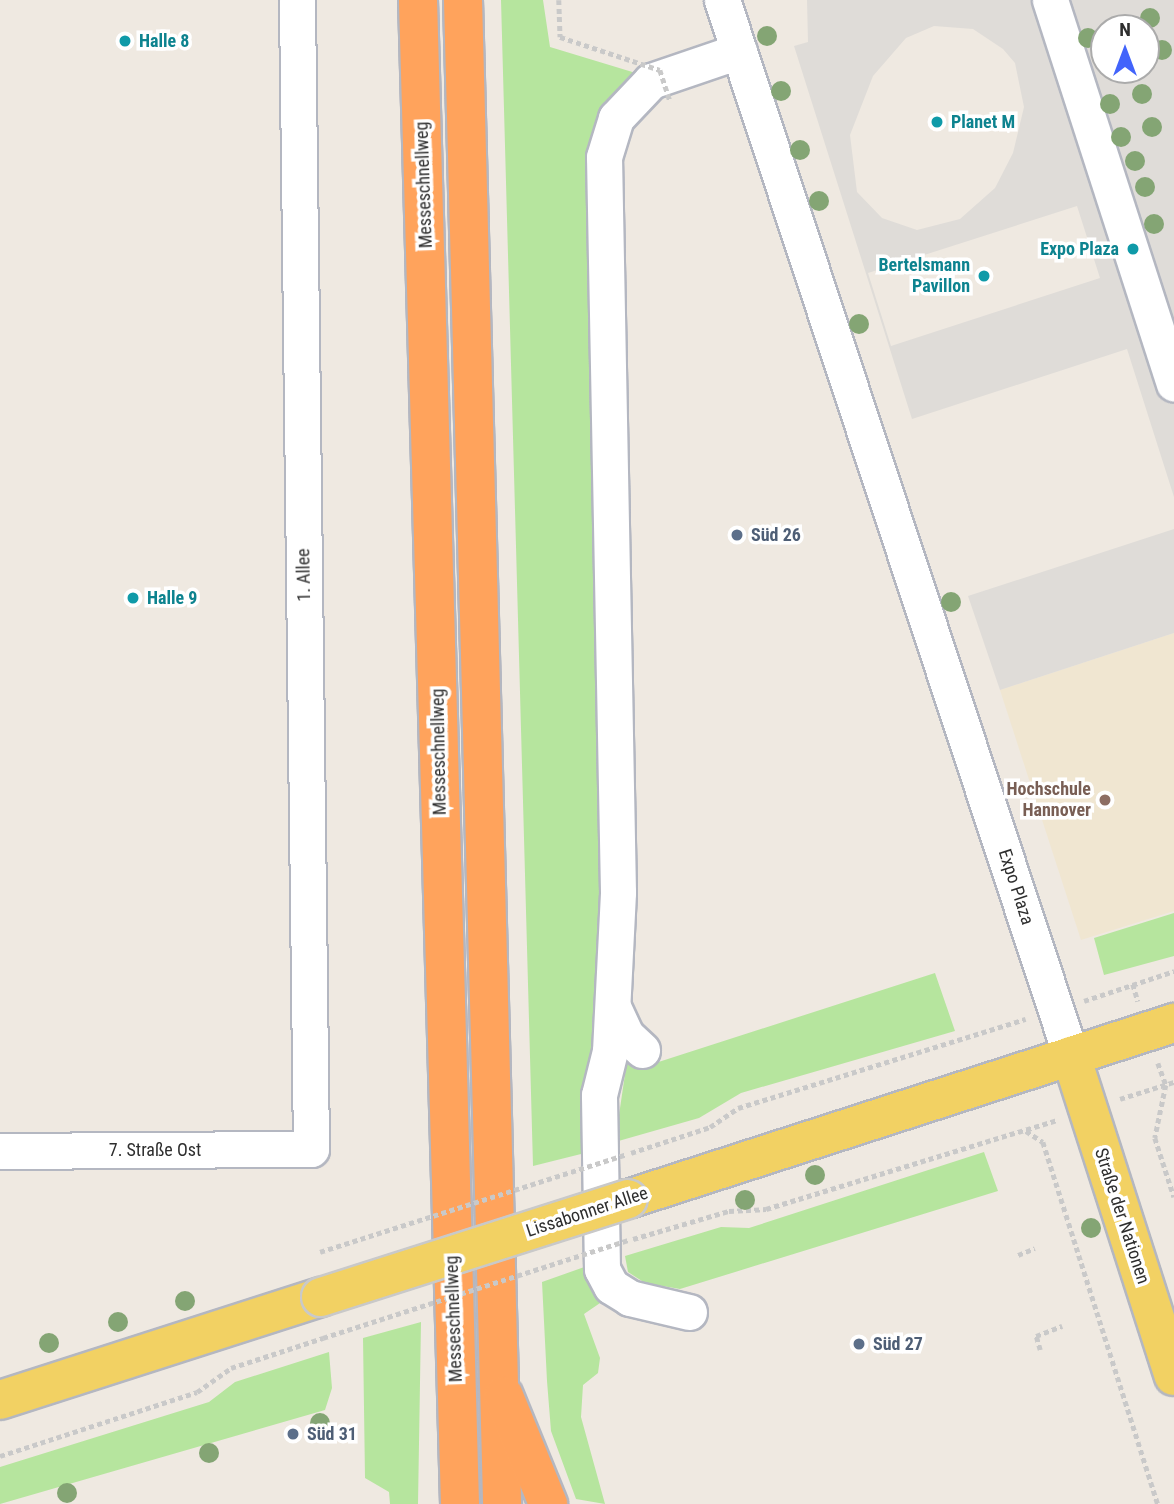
<!DOCTYPE html>
<meta charset="utf-8">
<style>
body{margin:0}
#map{position:relative;width:1174px;height:1504px;overflow:hidden;background:#efe9e1;font-family:"Roboto Condensed",sans-serif}
div>[style]{position:absolute}
.education>*{inset:0;background:#f0e6d1}
.green>*{inset:0;background:#b6e59e}
.plaza>*{inset:0;background:#dfdcd8}
.path>*{height:4.5px;margin-top:-2.25px;transform-origin:0;background:repeating-linear-gradient(90deg,#c9c9c9 0 5px,transparent 0 8.5px)}
.roads{filter:drop-shadow(2px 0 #b4b7c1) drop-shadow(-2px 0 #b4b7c1) drop-shadow(0 2px #b4b7c1) drop-shadow(0 -2px #b4b7c1)}
.minor>*{height:35px;margin:-17.5px;padding:0 17.5px;transform-origin:17.5px;border-radius:17.5px;background:#fff}
.major>*{height:38px;margin:-19px;padding:0 19px;transform-origin:19px;border-radius:19px;background:#f2d163}
.highway>*{height:38px;margin:-19px;padding:0 19px;transform-origin:19px;border-radius:19px;background:#ffa35c}
.path-bridge>*{height:4.5px;margin-top:-2.25px;transform-origin:0;background:repeating-linear-gradient(90deg,#c9c9c9 0 5px,transparent 0 8.5px)}
.bridges{filter:drop-shadow(2px 0 #c9c9c9) drop-shadow(-2px 0 #c9c9c9) drop-shadow(0 2px #c9c9c9) drop-shadow(0 -2px #c9c9c9)}
.major-bridge>*{height:38px;margin:-19px;padding:0 19px;transform-origin:19px;border-radius:19px;background:#f2d163}
.trees>*{width:20px;height:20px;margin:-10px;border-radius:50%;background:#84a574}
.dots>*{width:19px;height:19px;translate:-50% -50%;box-sizing:border-box;border:4px solid #fff;border-radius:50%}
span{translate:-50% -50%;white-space:nowrap;text-align:center;line-height:1.15;-webkit-text-stroke:7px #fff;paint-order:stroke}
.culture-label{font-size:18px;color:#0d838f;font-weight:700}
.left{translate:0 -50%;text-align:left}
.right{translate:-100% -50%;text-align:right}
.street-label{font-size:18px;color:#2e2e2e}
.service-label{font-size:18px;color:#4e5e75;font-weight:700}
.education-label{font-size:18px;color:#785e54;font-weight:700}
.north{position:absolute;left:1090px;top:14px;width:70px;height:70px;box-sizing:border-box;background:#fff;border:2px solid #ababab;border-radius:50%;rotate:0deg;font-size:19px;font-weight:700;line-height:28px;text-align:center;color:#2e2e2e}
.north::after{content:'';display:block;margin:auto;width:24px;height:32px;background:#4264fb;clip-path:polygon(50% 0,100% 100%,50% 72%,0 100%)}
</style>
<div id="map">
<div class="education">
<i style="clip-path:polygon(1174px 633px,1174px 911px,1081px 940px,1000px 690px)"></i>
</div>
<div class="green">
<i style="clip-path:polygon(501px 0,543px 0,550px 47px,639px 74px,611px 102px,610px 881px,585px 1153px,533px 1166px)"></i>
<i style="clip-path:polygon(1174px 913px,1174px 956px,1104px 975px,1094px 938px)"></i>
<i style="clip-path:polygon(935px 973px,955px 1031px,741px 1093px,699px 1118px,615px 1142px,628px 1054px,643px 1067px)"></i>
<i style="clip-path:polygon(984px 1152px,998px 1191px,680px 1289px,645px 1283px,628px 1272px,625px 1256px,721px 1227px,749px 1228px)"></i>
<i style="clip-path:polygon(590px 1265px,603px 1301px,584px 1314px,600px 1358px,598px 1373px,583px 1385px,581px 1417px,605px 1504px,576px 1499px,551px 1431px,547px 1381px,542px 1282px)"></i>
<i style="clip-path:polygon(421px 1322px,418px 1504px,390px 1504px,389px 1492px,365px 1478px,363px 1338px)"></i>
<i style="clip-path:polygon(329px 1352px,332px 1388px,325px 1410px,0 1504px,0 1467px,209px 1402px,235px 1382px)"></i>
</div>
<div class="plaza">
<i style="clip-path:polygon(evenodd,807px 0,1174px 0,1174px 497px,1127px 349px,912px 419px,794px 46px,808px 42px,807px 0,934px 26px,973px 29px,1003px 49px,1015px 63px,1024px 107px,1013px 153px,995px 188px,960px 219px,917px 230px,882px 218px,857px 192px,850px 135px,873px 76px,906px 38px,934px 26px,807px 0,1104px 28px,1146px 28px,1146px 70px,1104px 70px,1104px 28px,807px 0,1077px 206px,1100px 278px,891px 346px,868px 273px,1077px 206px)"></i>
<i style="clip-path:polygon(1174px 529px,1174px 633px,1000px 690px,968px 596px)"></i>
</div>
<div class="path">
<i style="left:1133px;top:984px;width:18px;rotate:74deg"></i>
<i style="left:1084px;top:1001px;width:95px;rotate:-18.4deg"></i>
<i style="left:1158px;top:1063px;width:23px;rotate:70deg"></i>
<i style="left:1166px;top:1085px;width:54px;rotate:101.7deg"></i>
<i style="left:1155px;top:1138px;width:62px;rotate:72.1deg"></i>
<i style="left:1120px;top:1099px;width:57px;rotate:-17.5deg"></i>
<i style="left:1026px;top:1131px;width:20px;rotate:33deg"></i>
<i style="left:1043px;top:1142px;width:380px;rotate:72.4deg"></i>
<i style="left:631px;top:1153px;width:83px;rotate:-18.2deg"></i>
<i style="left:710px;top:1127px;width:34px;rotate:-34deg"></i>
<i style="left:738px;top:1108px;width:301px;rotate:-17.2deg"></i>
<i style="left:633px;top:1239px;width:100px;rotate:-16.3deg"></i>
<i style="left:729px;top:1211px;width:37px;rotate:-3deg"></i>
<i style="left:766px;top:1209px;width:305px;rotate:-17deg"></i>
<i style="left:1018px;top:1255px;width:18px;rotate:-22deg"></i>
<i style="left:1040px;top:1350px;width:15px;rotate:-106deg"></i>
<i style="left:1036px;top:1336px;width:28px;rotate:-21deg"></i>
<i style="left:0;top:1456px;width:207px;rotate:-18deg"></i>
<i style="left:197px;top:1392px;width:42px;rotate:-35.2deg"></i>
<i style="left:231px;top:1368px;width:97px;rotate:-18.1deg"></i>
</div>
<div class="roads">
<div class="minor">
<i style="left:722px;top:0;width:1112px;rotate:71.71deg"></i>
<i style="left:1050px;top:0;width:403px;rotate:72.1deg"></i>
<i style="left:613px;top:1007px;width:31px;rotate:65deg"></i>
<i style="left:626px;top:1035px;width:22px;rotate:43deg"></i>
<i style="left:0;top:1151px;width:311px;rotate:-0.4deg"></i>
<i style="left:311px;top:1149px;width:1149px;rotate:-90.7deg"></i>
<i style="left:689px;top:1312px;width:61px;rotate:-166.7deg"></i>
<i style="left:630px;top:1298px;width:22px;rotate:-148deg"></i>
<i style="left:611px;top:1286px;width:19px;rotate:-118deg"></i>
<i style="left:602px;top:1269px;width:174px;rotate:-91deg"></i>
<i style="left:599px;top:1095px;width:45px;rotate:-76deg"></i>
<i style="left:610px;top:1051px;width:159px;rotate:-87.1deg"></i>
<i style="left:618px;top:892px;width:735px;rotate:-91.09deg"></i>
<i style="left:604px;top:157px;width:41px;rotate:-72.9deg"></i>
<i style="left:616px;top:118px;width:51px;rotate:-46.6deg"></i>
<i style="left:651px;top:81px;width:93px;rotate:-18.8deg"></i>
</div>
<div class="major">
<i style="left:1071px;top:1056px;width:336px;rotate:72.2deg"></i>
<i style="left:628px;top:1199px;width:574px;rotate:-17.87deg"></i>
<i style="left:0;top:1400px;width:337px;rotate:-17.8deg"></i>
</div>
<div class="highway">
<i style="left:418px;top:0;width:1505px;rotate:88.4deg"></i>
<i style="left:463px;top:0;width:1505px;rotate:88.51deg"></i>
<i style="left:504px;top:1396px;width:117px;rotate:67.8deg"></i>
</div>
</div>
<div class="path-bridge">
<i style="left:559px;top:0;width:37px;rotate:88deg"></i>
<i style="left:560px;top:37px;width:105px;rotate:18.3deg"></i>
<i style="left:660px;top:70px;width:32px;rotate:72deg"></i>
<i style="left:320px;top:1252px;width:322px;rotate:-17.7deg"></i>
<i style="left:323px;top:1338px;width:321px;rotate:-17.8deg"></i>
</div>
<div class="bridges">
<div class="major-bridge">
<i style="left:321px;top:1297px;width:322px;rotate:-17.7deg"></i>
</div>
</div>
<div class="trees">
<i style="left:1150px;top:18px"></i>
<i style="left:767px;top:36px"></i>
<i style="left:1088px;top:38px"></i>
<i style="left:1162px;top:50px"></i>
<i style="left:781px;top:91px"></i>
<i style="left:1142px;top:94px"></i>
<i style="left:1110px;top:104px"></i>
<i style="left:1152px;top:127px"></i>
<i style="left:1121px;top:137px"></i>
<i style="left:800px;top:150px"></i>
<i style="left:1135px;top:161px"></i>
<i style="left:1145px;top:187px"></i>
<i style="left:819px;top:201px"></i>
<i style="left:1154px;top:224px"></i>
<i style="left:859px;top:324px"></i>
<i style="left:951px;top:602px"></i>
<i style="left:815px;top:1175px"></i>
<i style="left:745px;top:1200px"></i>
<i style="left:1091px;top:1228px"></i>
<i style="left:185px;top:1301px"></i>
<i style="left:118px;top:1322px"></i>
<i style="left:49px;top:1343px"></i>
<i style="left:320px;top:1423px"></i>
<i style="left:209px;top:1453px"></i>
<i style="left:67px;top:1493px"></i>
</div>
<div class="dots">
<i style="left:125px;top:41px;background:#0f9aa8"></i>
<i style="left:937px;top:122px;background:#0f9aa8"></i>
<i style="left:1133px;top:249px;background:#0f9aa8"></i>
<i style="left:984px;top:276px;background:#0f9aa8"></i>
<i style="left:737px;top:535px;background:#5c6f8a"></i>
<i style="left:133px;top:598px;background:#0f9aa8"></i>
<i style="left:1105px;top:800px;background:#8d6e63"></i>
<i style="left:859px;top:1344px;background:#5c6f8a"></i>
<i style="left:293px;top:1434px;background:#5c6f8a"></i>
</div>
<div class="culture-label">
<span class="left" style="left:139px;top:41px">Halle 8</span>
<span class="left" style="left:951px;top:122px">Planet M</span>
<span class="right" style="left:1119px;top:249px">Expo Plaza</span>
<span class="right" style="left:970px;top:276px">Bertelsmann<br>Pavillon</span>
<span class="left" style="left:147px;top:598px">Halle 9</span>
</div>
<div class="street-label">
<span style="left:424px;top:185px;rotate:-92deg">Messeschnellweg</span>
<span style="left:304px;top:575px;rotate:-91deg">1. Allee</span>
<span style="left:439px;top:752px;rotate:-91deg">Messeschnellweg</span>
<span style="left:1016px;top:887px;rotate:72deg">Expo Plaza</span>
<span style="left:155px;top:1150px">7. Straße Ost</span>
<span style="left:587px;top:1212px;rotate:-18deg">Lissabonner Allee</span>
<span style="left:1122px;top:1216px;rotate:72deg">Straße der Nationen</span>
<span style="left:454px;top:1319px;rotate:-92deg">Messeschnellweg</span>
</div>
<div class="service-label">
<span class="left" style="left:751px;top:535px">Süd 26</span>
<span class="left" style="left:873px;top:1344px">Süd 27</span>
<span class="left" style="left:307px;top:1434px">Süd 31</span>
</div>
<div class="education-label">
<span class="right" style="left:1091px;top:800px">Hochschule<br>Hannover</span>
</div>
<div class="north">N</div>
</div>
